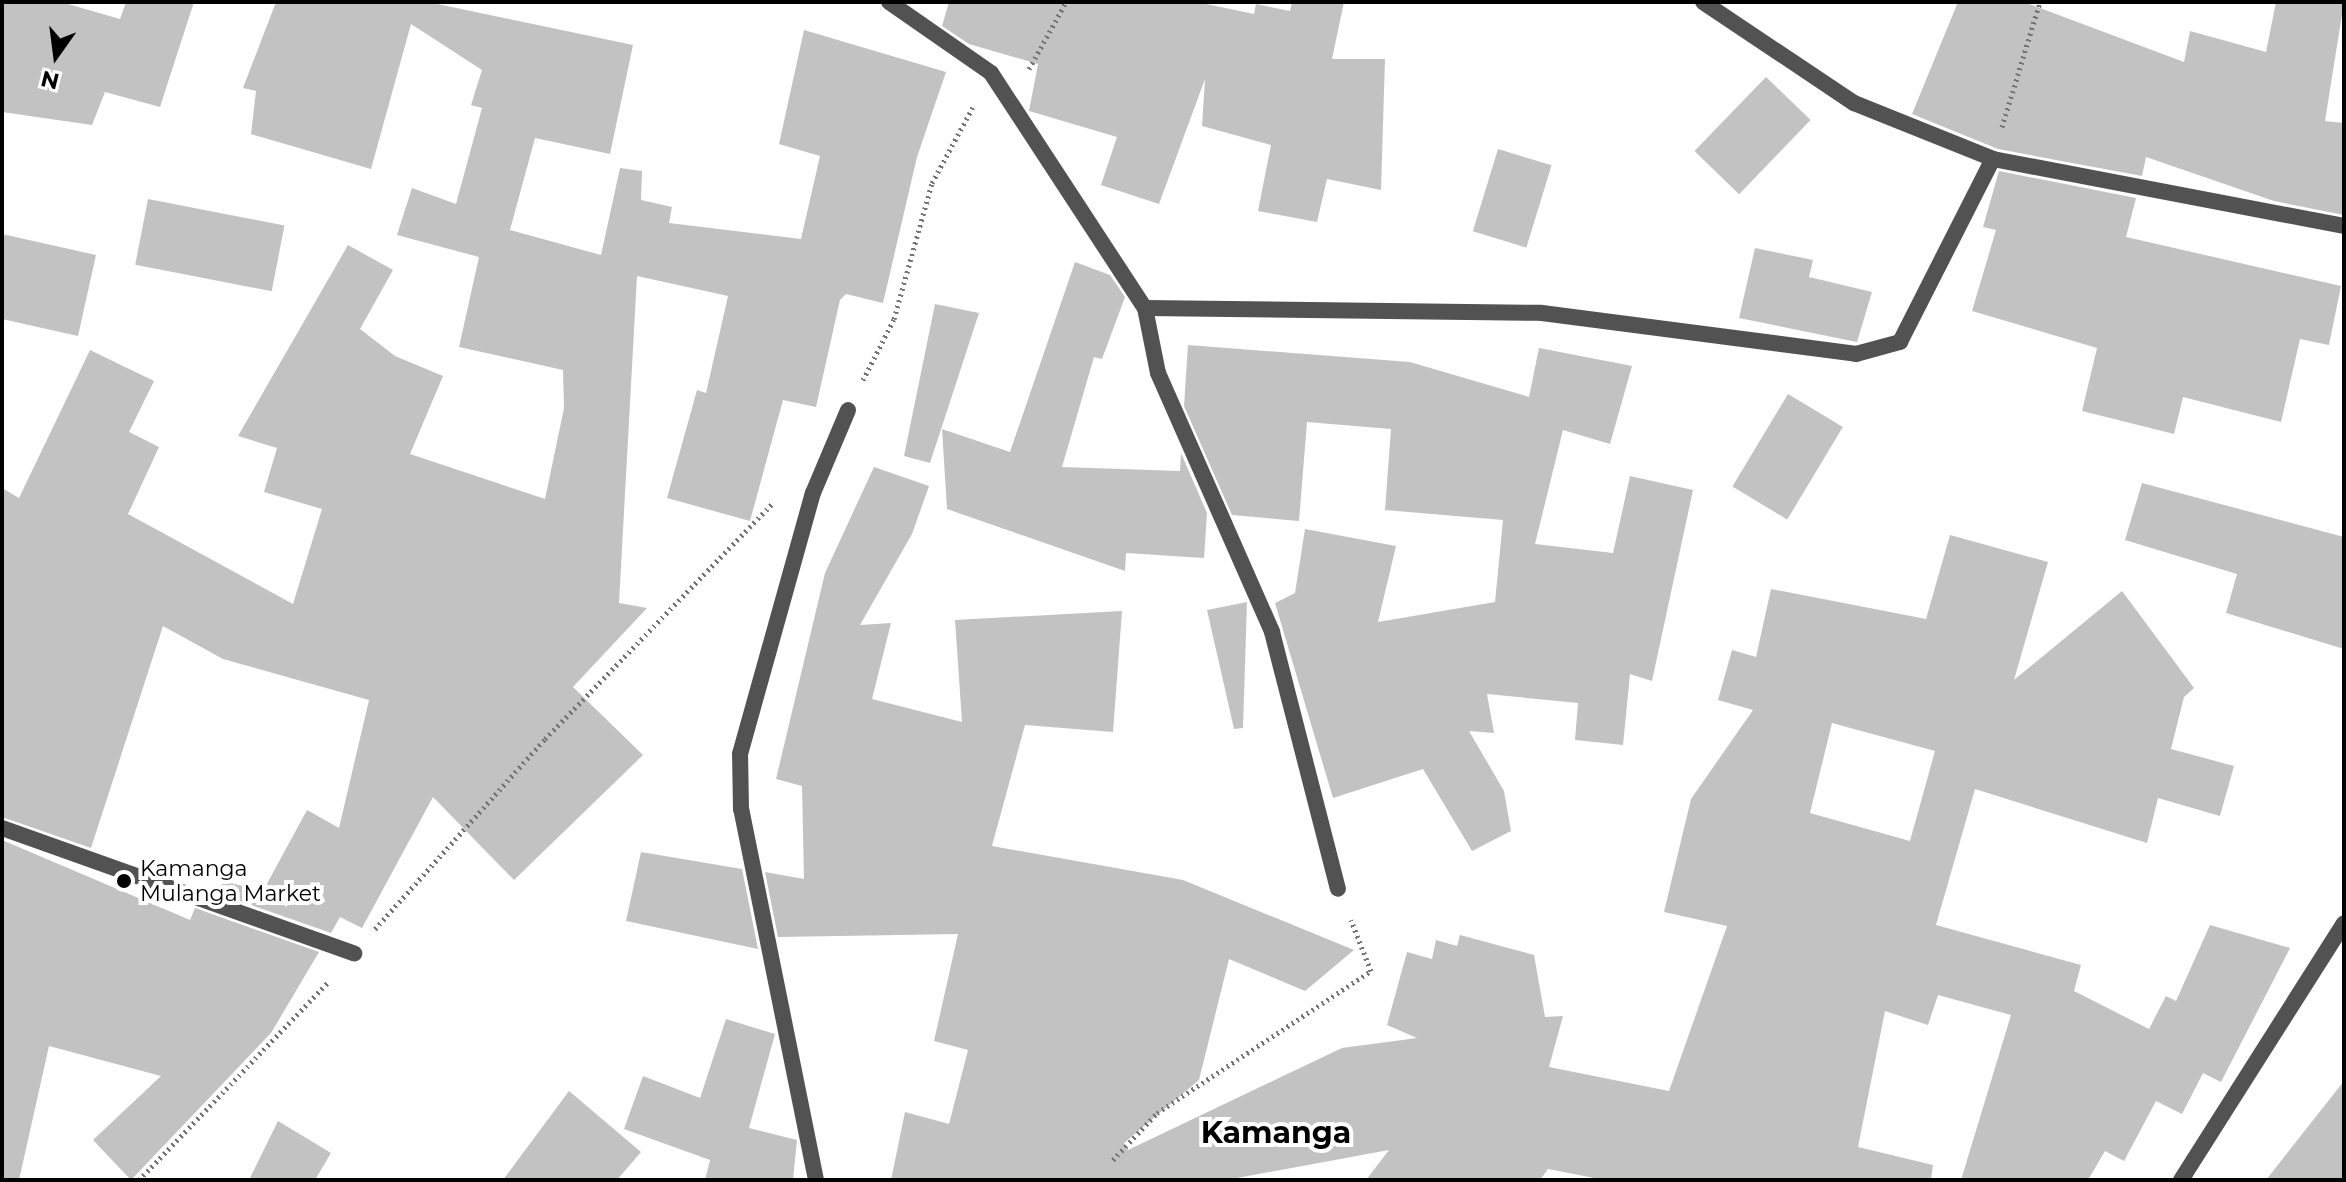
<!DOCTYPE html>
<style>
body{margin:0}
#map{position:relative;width:2346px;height:1182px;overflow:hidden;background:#fff;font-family:Montserrat,sans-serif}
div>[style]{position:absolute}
.building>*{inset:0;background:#c2c2c2;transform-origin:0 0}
.path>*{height:5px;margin-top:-2.5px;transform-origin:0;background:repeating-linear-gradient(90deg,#747474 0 2px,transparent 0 6px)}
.street>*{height:16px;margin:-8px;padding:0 8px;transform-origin:8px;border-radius:8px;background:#525252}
.dots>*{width:22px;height:22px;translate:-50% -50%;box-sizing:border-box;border:4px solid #fff;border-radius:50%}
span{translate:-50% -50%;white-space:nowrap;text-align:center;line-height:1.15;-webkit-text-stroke:8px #fff;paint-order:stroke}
.poi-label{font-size:22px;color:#000}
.left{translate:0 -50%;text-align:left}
.district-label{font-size:30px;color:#000;font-weight:700}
.frame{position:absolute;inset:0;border:4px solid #000;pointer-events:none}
.north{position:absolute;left:16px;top:16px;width:80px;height:80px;-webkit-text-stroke:6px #fff;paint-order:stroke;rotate:194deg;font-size:22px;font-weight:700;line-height:32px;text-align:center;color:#000}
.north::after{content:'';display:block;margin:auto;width:28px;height:36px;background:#000;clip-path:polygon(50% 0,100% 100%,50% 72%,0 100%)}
</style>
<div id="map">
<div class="building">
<i style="clip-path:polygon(2px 2px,61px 2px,120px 19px,126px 2px,194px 2px,160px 107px,105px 92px,92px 125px,2px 112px)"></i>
<i style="clip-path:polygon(276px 2px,428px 2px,633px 45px,610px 154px,535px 138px,510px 230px,601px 255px,620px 168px,642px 171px,641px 200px,672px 207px,669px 223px,801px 239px,820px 156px,779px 144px,804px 30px,946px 72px,917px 157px,883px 303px,846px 294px,840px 300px,816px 407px,783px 400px,750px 521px,667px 498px,697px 390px,706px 393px,728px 296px,637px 276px,619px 603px,647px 608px,573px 687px,643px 755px,514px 880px,433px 797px,362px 928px,340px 917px,331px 933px,220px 894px,223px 881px,263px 891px,307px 810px,339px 828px,369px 700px,223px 659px,163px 626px,91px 848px,2px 817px,2px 488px,19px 498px,90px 350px,154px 381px,129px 432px,159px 447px,128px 514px,293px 604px,322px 509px,264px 492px,277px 448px,238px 436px,348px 245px,393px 270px,360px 329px,395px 356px,443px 376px,410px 454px,545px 499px,564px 408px,563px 370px,459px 347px,479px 257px,397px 235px,412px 188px,456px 204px,482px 108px,471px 105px,482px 70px,411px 24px,371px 169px,251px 134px,256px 91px,243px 88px)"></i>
<i style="clip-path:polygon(949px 2px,1197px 2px,1254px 14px,1256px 4px,1290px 11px,1292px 2px,1344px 2px,1332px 59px,1385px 59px,1381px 190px,1327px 179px,1317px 222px,1258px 211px,1271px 145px,1202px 126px,1205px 79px,1159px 204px,1101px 185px,1117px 137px,1029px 111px,1038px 64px,969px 44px,942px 26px)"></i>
<i style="clip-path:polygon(1958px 2px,2024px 2px,2184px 62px,2190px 31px,2266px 52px,2276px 2px,2344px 2px,2325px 121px,2344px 123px,2344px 215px,2274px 201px,2146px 157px,2142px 176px,1998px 149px,1912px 114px)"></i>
<i style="left:1766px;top:77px;width:62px;height:103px;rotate:44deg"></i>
<i style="left:1498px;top:149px;width:56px;height:86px;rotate:17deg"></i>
<i style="clip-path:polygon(1999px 171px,2136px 198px,2126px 237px,2341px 286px,2329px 345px,2300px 339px,2281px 422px,2183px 397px,2174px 434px,2082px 411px,2097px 348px,1972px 311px,1996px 230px,1983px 227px)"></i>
<i style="left:148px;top:199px;width:139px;height:67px;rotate:11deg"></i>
<i style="clip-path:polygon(2px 234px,96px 255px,78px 336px,2px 319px)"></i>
<i style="clip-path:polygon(1755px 248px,1813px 260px,1809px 277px,1872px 292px,1857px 342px,1739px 318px)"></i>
<i style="clip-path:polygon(1075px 262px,1110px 275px,1125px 297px,1102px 359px,1094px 357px,1062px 467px,1180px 471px,1181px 453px,1207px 513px,1204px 558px,1126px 553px,1125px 571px,947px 509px,942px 429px,1010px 452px)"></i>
<i style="clip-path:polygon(935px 304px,979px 313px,930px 463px,904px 456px)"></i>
<i style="clip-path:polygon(1188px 345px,1410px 362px,1529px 397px,1539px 348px,1632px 366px,1610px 444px,1563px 430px,1535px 544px,1613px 553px,1630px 476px,1693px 490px,1652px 681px,1630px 674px,1623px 745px,1575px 740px,1578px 703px,1487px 694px,1494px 733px,1469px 731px,1504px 791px,1511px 831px,1472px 851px,1423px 769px,1333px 798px,1275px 603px,1295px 593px,1305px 529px,1396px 546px,1378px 622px,1495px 602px,1503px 520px,1385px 510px,1391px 429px,1307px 422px,1299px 521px,1232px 515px,1184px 406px)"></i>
<i style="left:1788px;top:394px;width:64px;height:108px;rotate:31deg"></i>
<i style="clip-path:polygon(evenodd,874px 467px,929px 486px,912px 534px,860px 625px,891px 623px,872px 699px,962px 722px,955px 620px,1122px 611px,1113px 732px,1025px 725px,992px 846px,1183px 880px,1354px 950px,1305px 991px,1229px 959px,1199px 1080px,1124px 1143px,1128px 1150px,1342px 1048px,1417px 1038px,1387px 1025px,1407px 952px,1432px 959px,1436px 940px,1457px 946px,1460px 935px,1534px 955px,1545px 1017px,1563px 1016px,1549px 1067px,1669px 1091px,1727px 926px,1664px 912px,1691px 799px,1753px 710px,1718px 700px,1732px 650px,1756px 657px,1771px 589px,1926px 619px,1950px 535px,2048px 562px,2014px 680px,2122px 591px,2194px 688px,2184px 697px,2171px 749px,2234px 766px,2220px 816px,2158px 798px,2147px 843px,1975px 789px,1936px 925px,2081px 965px,2074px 991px,2149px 1029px,2166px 996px,2176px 1001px,2210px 925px,2290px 948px,2221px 1082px,2203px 1073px,2182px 1114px,2156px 1101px,2124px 1161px,2105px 1151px,2088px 1180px,1961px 1180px,2011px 1015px,1938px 995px,1928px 1025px,1885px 1011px,1858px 1147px,1933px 1165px,1931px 1180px,1604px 1180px,1548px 1169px,1540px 1180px,1366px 1180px,1389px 1150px,1226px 1180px,891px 1180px,905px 1112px,949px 1124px,968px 1050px,934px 1041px,958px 934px,778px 937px,765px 872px,804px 879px,802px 786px,776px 779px,825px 573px,874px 467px,1832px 723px,1935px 751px,1910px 841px,1810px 813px,1832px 723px)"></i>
<i style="clip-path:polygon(2142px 483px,2344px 537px,2344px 649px,2226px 613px,2237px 574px,2125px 540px)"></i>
<i style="clip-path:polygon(1247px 602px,1243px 728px,1234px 729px,1207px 610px)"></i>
<i style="clip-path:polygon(2px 840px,190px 920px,195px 908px,319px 952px,271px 1033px,131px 1180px,93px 1140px,161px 1076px,49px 1046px,19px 1180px,2px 1180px)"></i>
<i style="clip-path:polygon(641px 852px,742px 869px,758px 949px,626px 921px)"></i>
<i style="clip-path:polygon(726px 1019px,775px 1034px,749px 1128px,797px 1140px,793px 1180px,705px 1180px,710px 1160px,624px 1129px,643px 1076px,700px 1098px)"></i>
<i style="clip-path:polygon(2344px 1081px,2344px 1180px,2266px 1180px)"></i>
<i style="clip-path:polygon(569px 1091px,641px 1152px,617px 1180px,503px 1180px)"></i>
<i style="clip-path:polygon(278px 1121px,331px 1153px,315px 1180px,249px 1180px)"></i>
</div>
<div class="path">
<i style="left:1029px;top:69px;width:77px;rotate:-61.1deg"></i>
<i style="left:2002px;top:127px;width:131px;rotate:-73.1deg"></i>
<i style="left:863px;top:380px;width:68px;rotate:-63.1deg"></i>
<i style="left:894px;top:319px;width:141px;rotate:-74.4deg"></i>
<i style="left:932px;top:183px;width:89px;rotate:-61.7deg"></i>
<i style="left:375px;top:929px;width:255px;rotate:-48.2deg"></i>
<i style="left:545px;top:739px;width:327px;rotate:-46deg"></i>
<i style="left:1113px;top:1160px;width:64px;rotate:-46.9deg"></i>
<i style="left:1157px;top:1113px;width:257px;rotate:-33.6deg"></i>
<i style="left:1371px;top:971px;width:55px;rotate:-111.4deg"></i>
<i style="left:139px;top:1180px;width:275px;rotate:-46.3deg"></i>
</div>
<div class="street">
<i style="left:889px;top:2px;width:124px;rotate:34.8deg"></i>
<i style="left:991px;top:73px;width:281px;rotate:56.8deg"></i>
<i style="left:1145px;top:308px;width:66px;rotate:78.7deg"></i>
<i style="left:1158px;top:373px;width:283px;rotate:66.2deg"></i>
<i style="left:1272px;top:632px;width:265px;rotate:75.6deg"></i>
<i style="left:1703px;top:2px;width:182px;rotate:33.8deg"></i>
<i style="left:1854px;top:103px;width:150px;rotate:21.9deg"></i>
<i style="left:1993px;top:159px;width:357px;rotate:10.8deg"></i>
<i style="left:1145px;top:308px;width:397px;rotate:0.7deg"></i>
<i style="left:1542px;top:313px;width:317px;rotate:7.4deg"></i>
<i style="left:1856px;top:354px;width:46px;rotate:-15.3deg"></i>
<i style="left:1900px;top:342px;width:205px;rotate:-63.1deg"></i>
<i style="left:2px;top:828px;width:374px;rotate:19.6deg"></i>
<i style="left:816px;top:1180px;width:379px;rotate:-101.4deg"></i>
<i style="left:741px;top:809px;width:55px;rotate:-91deg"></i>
<i style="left:740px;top:754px;width:271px;rotate:-74.4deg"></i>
<i style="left:813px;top:493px;width:90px;rotate:-67.1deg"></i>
<i style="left:2181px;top:1180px;width:304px;rotate:-57.6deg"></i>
</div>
<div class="dots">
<i style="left:124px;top:881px;background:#000"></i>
</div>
<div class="poi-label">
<span class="left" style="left:140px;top:881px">Kamanga<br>Mulanga Market</span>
</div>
<div class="district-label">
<span style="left:1276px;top:1133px">Kamanga</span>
</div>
<div class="frame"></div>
<div class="north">N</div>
</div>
